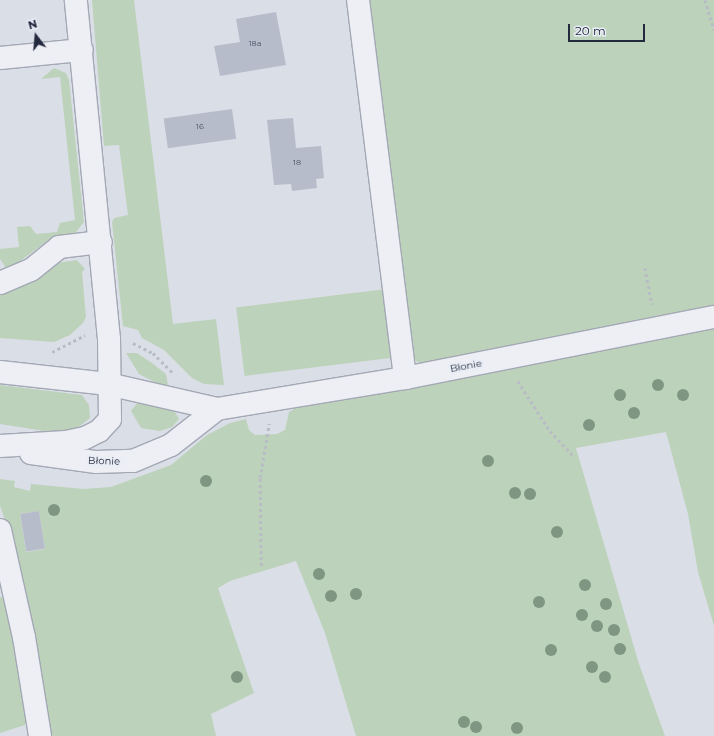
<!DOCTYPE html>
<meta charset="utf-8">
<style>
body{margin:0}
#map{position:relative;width:714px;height:736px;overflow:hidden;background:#dadee7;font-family:Montserrat,sans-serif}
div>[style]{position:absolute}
.green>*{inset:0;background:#bdd2ba;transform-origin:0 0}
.building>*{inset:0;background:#b7bcca;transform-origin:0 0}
.path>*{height:2.5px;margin-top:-1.25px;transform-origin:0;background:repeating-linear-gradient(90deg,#b8bcc5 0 3px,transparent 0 6px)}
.roads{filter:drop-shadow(1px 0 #a3a8b4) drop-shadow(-1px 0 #a3a8b4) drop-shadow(0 1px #a3a8b4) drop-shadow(0 -1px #a3a8b4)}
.minor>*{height:22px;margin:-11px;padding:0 11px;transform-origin:11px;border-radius:11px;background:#edeff5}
.trees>*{width:12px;height:12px;margin:-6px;border-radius:50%;background:#7e9682}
span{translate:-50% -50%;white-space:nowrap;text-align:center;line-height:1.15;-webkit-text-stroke:4px #e9edf5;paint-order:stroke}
.number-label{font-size:8px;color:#484e61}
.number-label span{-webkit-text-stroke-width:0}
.street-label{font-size:10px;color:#232a3e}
.north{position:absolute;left:16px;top:16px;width:40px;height:40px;-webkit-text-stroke:3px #e9edf5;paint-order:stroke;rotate:344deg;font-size:11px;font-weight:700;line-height:16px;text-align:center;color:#232a3e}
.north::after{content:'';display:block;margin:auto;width:14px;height:18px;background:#232a3e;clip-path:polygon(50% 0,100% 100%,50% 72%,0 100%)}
.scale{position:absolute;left:568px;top:24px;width:77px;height:18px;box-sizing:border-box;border:2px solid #232a3e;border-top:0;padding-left:5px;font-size:12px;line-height:14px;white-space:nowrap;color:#232a3e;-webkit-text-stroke:3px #e9edf5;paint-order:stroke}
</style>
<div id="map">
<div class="green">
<i style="clip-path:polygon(92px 0,134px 0,173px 324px,216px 319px,224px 385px,204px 384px,192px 378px,164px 350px,142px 338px,138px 330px,123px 326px,112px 222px,114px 218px,128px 215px,119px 145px,104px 146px)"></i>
<i style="clip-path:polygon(364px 0,714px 0,714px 310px,423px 365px,409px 357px)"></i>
<i style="clip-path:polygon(54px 68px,66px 73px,69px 80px,84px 222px,75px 233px,47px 241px,15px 265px,6px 268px,0 259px,0 249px,19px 247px,17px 227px,30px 226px,36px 234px,57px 232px,60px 223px,75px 220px,60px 77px,41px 79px)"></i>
<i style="clip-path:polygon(77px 260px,85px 269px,82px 272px,86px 317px,83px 323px,70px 335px,54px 342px,0 338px,0 294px,31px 283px,57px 263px)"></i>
<i style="left:386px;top:289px;width:69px;height:151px;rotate:83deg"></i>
<i style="clip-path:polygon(evenodd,714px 324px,714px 626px,698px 572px,688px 514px,666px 432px,576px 448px,639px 664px,665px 736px,356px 736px,325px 633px,296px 561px,230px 581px,218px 588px,254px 693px,211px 714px,216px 736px,48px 736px,12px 539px,0 506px,0 479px,15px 481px,14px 487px,30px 491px,31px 484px,83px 489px,111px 487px,171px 465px,207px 435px,230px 423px,246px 419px,249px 430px,255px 435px,277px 434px,285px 430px,289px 412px,301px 405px,714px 324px,39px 511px,45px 549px,26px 552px,20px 514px,39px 511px)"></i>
<i style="clip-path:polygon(126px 353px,137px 353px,152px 363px,166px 374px,168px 385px,166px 388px,139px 374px)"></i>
<i style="clip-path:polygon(0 385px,82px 395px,89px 405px,90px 418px,76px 429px,57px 433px,0 424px)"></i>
<i style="clip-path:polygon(138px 402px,175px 412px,179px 419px,172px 427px,160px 431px,141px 428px,131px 411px)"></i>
<i style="clip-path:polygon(0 597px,5px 598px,29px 716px,25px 725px,0 733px)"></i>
</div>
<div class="building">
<i style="clip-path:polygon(276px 12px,286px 65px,220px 76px,214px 46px,240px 42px,236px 19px)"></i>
<i style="left:232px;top:109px;width:30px;height:69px;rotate:82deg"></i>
<i style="clip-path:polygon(293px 118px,296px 148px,321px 146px,324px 178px,316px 179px,317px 188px,292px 191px,291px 184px,274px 185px,267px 120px)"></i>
<i style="left:39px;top:511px;width:38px;height:19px;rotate:81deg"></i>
</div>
<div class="path">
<i style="left:705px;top:0;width:31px;rotate:73deg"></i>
<i style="left:645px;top:268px;width:37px;rotate:79deg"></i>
<i style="left:133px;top:343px;width:22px;rotate:27deg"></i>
<i style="left:153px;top:353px;width:28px;rotate:45deg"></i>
<i style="left:52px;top:352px;width:37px;rotate:-27deg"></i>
<i style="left:518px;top:381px;width:59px;rotate:57.4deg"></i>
<i style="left:550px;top:431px;width:34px;rotate:47deg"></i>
<i style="left:261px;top:566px;width:88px;rotate:-90.7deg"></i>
<i style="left:260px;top:478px;width:55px;rotate:-80.5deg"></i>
</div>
<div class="roads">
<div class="minor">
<i style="left:358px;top:0;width:381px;rotate:82.9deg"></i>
<i style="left:0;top:58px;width:82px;rotate:-5.6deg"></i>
<i style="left:0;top:283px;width:34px;rotate:-23deg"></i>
<i style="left:31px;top:270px;width:36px;rotate:-39deg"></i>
<i style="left:59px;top:247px;width:42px;rotate:-6.8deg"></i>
<i style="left:0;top:372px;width:109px;rotate:6.3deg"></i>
<i style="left:108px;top:384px;width:112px;rotate:12.9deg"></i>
<i style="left:217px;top:409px;width:191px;rotate:-9.4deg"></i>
<i style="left:405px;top:378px;width:315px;rotate:-11.2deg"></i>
<i style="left:0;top:446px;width:66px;rotate:-3.5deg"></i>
<i style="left:66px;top:442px;width:19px;rotate:-12deg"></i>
<i style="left:85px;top:438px;width:16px;rotate:-27deg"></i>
<i style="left:99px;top:431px;width:16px;rotate:-47deg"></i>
<i style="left:110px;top:419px;width:80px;rotate:-90.7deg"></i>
<i style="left:109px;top:339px;width:341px;rotate:-95.6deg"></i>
<i style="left:31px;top:453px;width:66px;rotate:7.9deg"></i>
<i style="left:96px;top:462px;width:37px;rotate:-2deg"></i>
<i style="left:133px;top:461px;width:41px;rotate:-22.8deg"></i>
<i style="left:171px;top:445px;width:58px;rotate:-38deg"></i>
<i style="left:0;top:530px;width:110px;rotate:77.4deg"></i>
<i style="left:24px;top:637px;width:100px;rotate:80.8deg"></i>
</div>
</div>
<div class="trees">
<i style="left:658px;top:385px"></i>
<i style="left:620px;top:395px"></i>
<i style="left:683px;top:395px"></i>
<i style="left:634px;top:413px"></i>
<i style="left:589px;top:425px"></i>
<i style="left:488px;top:461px"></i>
<i style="left:206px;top:481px"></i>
<i style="left:515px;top:493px"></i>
<i style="left:530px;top:494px"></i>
<i style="left:54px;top:510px"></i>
<i style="left:557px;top:532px"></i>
<i style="left:319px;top:574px"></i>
<i style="left:585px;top:585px"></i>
<i style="left:356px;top:594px"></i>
<i style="left:331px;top:596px"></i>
<i style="left:539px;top:602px"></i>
<i style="left:606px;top:604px"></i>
<i style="left:582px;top:615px"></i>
<i style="left:597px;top:626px"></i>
<i style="left:614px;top:630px"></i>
<i style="left:620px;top:649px"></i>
<i style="left:551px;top:650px"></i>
<i style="left:592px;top:667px"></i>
<i style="left:237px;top:677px"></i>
<i style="left:605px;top:677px"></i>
<i style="left:464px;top:722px"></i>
<i style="left:476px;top:727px"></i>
<i style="left:517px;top:728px"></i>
</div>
<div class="number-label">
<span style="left:255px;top:44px">18a</span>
<span style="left:200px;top:127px">16</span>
<span style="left:297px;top:163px">18</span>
</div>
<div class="street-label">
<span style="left:466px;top:366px;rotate:-11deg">Błonie</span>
<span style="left:104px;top:461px;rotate:2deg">Błonie</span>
</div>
<div class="north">N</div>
<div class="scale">20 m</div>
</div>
